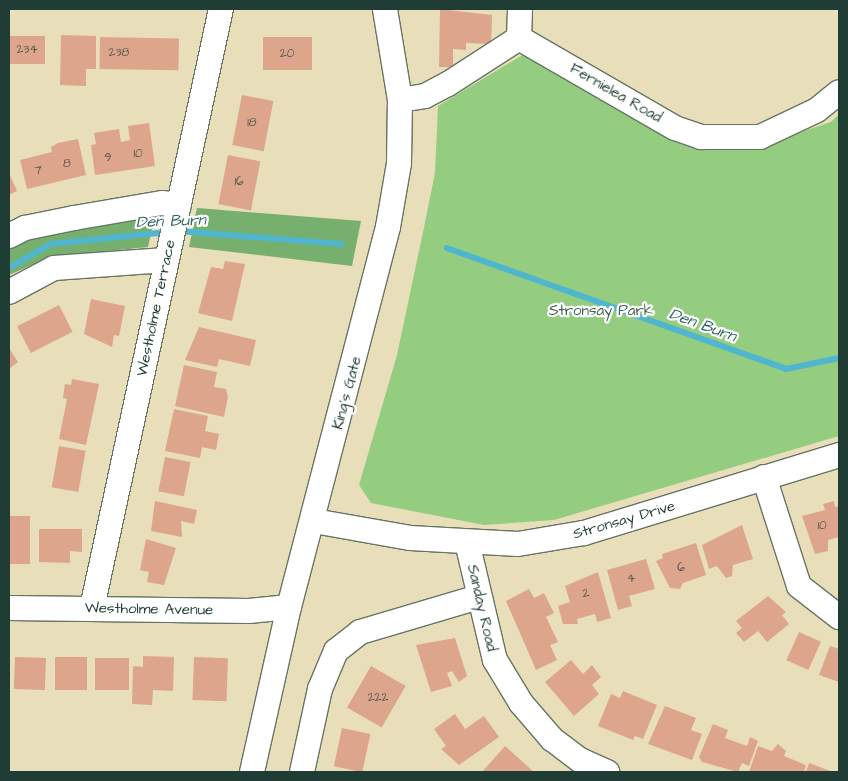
<!DOCTYPE html>
<style>
body{margin:0}
#map{position:relative;width:848px;height:781px;overflow:hidden;background:#e9deba;font-family:"Architects Daughter",sans-serif}
div>[style]{position:absolute}
.green>*{inset:0;background:#94cd80}
.forest>*{inset:0;background:#77b06e}
.stream>*{height:5.5px;margin:-2.75px;padding:0 2.75px;transform-origin:2.75px;border-radius:2.75px;background:#50b5cf}
.building>*{inset:0;background:#dca58c;transform-origin:0 0}
.roads{filter:drop-shadow(1px 0 #667563) drop-shadow(-1px 0 #667563) drop-shadow(0 1px #667563) drop-shadow(0 -1px #667563)}
.minor>*{height:24px;margin:-12px;padding:0 12px;transform-origin:12px;border-radius:12px;background:#fff}
span{translate:-50% -50%;white-space:nowrap;text-align:center;line-height:1.15;-webkit-text-stroke:4.5px #fff;paint-order:stroke}
.number-label{font-size:12px;color:#4e574a}
.number-label span{-webkit-text-stroke-width:0}
.street-label{font-size:15px;color:#1f3d34}
.park-label{font-size:15px;color:#3c6147}
.water-label{font-size:16px;color:#2e6162;font-style:italic}
.frame{position:absolute;inset:0;border:10px solid #1f3d34;pointer-events:none}
</style>
<div id="map">
<div class="green">
<i style="clip-path:polygon(529px 51px,647px 122px,758px 146px,831px 122px,839px 114px,839px 436px,554px 520px,484px 525px,371px 503px,359px 485px,397px 355px,423px 232px,435px 173px,438px 106px)"></i>
</div>
<div class="forest">
<i style="clip-path:polygon(197px 208px,361px 221px,352px 266px,189px 247px)"></i>
<i style="clip-path:polygon(155px 215px,148px 247px,50px 257px,9px 275px,9px 246px,32px 234px)"></i>
</div>
<div class="stream">
<i style="left:179px;top:231px;width:163px;rotate:4.6deg"></i>
<i style="left:447px;top:248px;width:360px;rotate:19.6deg"></i>
<i style="left:786px;top:369px;width:54px;rotate:-11.7deg"></i>
<i style="left:9px;top:268px;width:48px;rotate:-29.7deg"></i>
<i style="left:51px;top:244px;width:117px;rotate:-5.9deg"></i>
</div>
<div class="building">
<i style="clip-path:polygon(440px 9px,492px 15px,491px 44px,466px 43px,466px 50px,453px 49px,453px 67px,439px 67px)"></i>
<i style="clip-path:polygon(61px 35px,96px 36px,96px 69px,86px 69px,86px 86px,60px 85px)"></i>
<i style="left:9px;top:36px;width:36px;height:28px"></i>
<i style="left:100px;top:37px;width:79px;height:32px;rotate:1deg"></i>
<i style="left:312px;top:37px;width:33px;height:49px;rotate:90deg"></i>
<i style="left:242px;top:95px;width:32px;height:51px;rotate:11deg"></i>
<i style="clip-path:polygon(149px 123px,155px 166px,95px 175px,91px 145px,96px 144px,94px 133px,119px 129px,121px 142px,130px 140px,128px 126px)"></i>
<i style="clip-path:polygon(78px 139px,86px 175px,27px 189px,20px 160px,52px 152px,51px 147px,58px 143px)"></i>
<i style="left:228px;top:155px;width:33px;height:50px;rotate:11deg"></i>
<i style="clip-path:polygon(9px 173px,17px 191px,9px 195px)"></i>
<i style="clip-path:polygon(225px 261px,245px 264px,232px 321px,198px 313px,211px 267px,223px 269px)"></i>
<i style="clip-path:polygon(91px 299px,125px 306px,119px 336px,114px 335px,112px 347px,84px 334px)"></i>
<i style="left:59px;top:305px;width:30px;height:47px;rotate:63deg"></i>
<i style="clip-path:polygon(199px 327px,256px 340px,250px 366px,219px 359px,217px 367px,185px 360px)"></i>
<i style="clip-path:polygon(9px 348px,18px 362px,9px 369px)"></i>
<i style="clip-path:polygon(184px 365px,217px 372px,214px 387px,226px 389px,228px 397px,224px 417px,175px 406px)"></i>
<i style="clip-path:polygon(72px 379px,99px 384px,86px 445px,59px 439px,67px 399px,63px 398px,65px 384px,71px 385px)"></i>
<i style="clip-path:polygon(174px 409px,208px 416px,205px 431px,219px 434px,216px 450px,202px 447px,200px 458px,165px 451px)"></i>
<i style="left:59px;top:446px;width:27px;height:42px;rotate:10deg"></i>
<i style="left:165px;top:457px;width:26px;height:35px;rotate:11deg"></i>
<i style="clip-path:polygon(155px 501px,197px 510px,194px 524px,181px 521px,182px 537px,151px 531px)"></i>
<i style="clip-path:polygon(834px 501px,835px 507px,839px 506px,839px 537px,828px 540px,828px 551px,815px 554px,802px 516px,825px 510px,823px 504px)"></i>
<i style="left:9px;top:516px;width:21px;height:48px"></i>
<i style="clip-path:polygon(742px 525px,753px 559px,733px 565px,732px 576px,726px 578px,717px 566px,709px 569px,702px 545px)"></i>
<i style="clip-path:polygon(39px 529px,82px 529px,82px 552px,70px 551px,70px 563px,39px 562px)"></i>
<i style="clip-path:polygon(146px 539px,176px 548px,164px 585px,147px 582px,149px 572px,140px 570px)"></i>
<i style="clip-path:polygon(696px 543px,706px 575px,683px 583px,680px 589px,670px 588px,656px 561px,663px 558px,662px 554px)"></i>
<i style="clip-path:polygon(646px 559px,655px 589px,629px 596px,632px 606px,618px 610px,607px 570px)"></i>
<i style="clip-path:polygon(598px 572px,611px 618px,597px 622px,595px 614px,577px 619px,578px 624px,563px 624px,558px 606px,570px 602px,565px 586px)"></i>
<i style="clip-path:polygon(529px 589px,534px 598px,544px 593px,554px 613px,546px 617px,558px 642px,550px 645px,557px 660px,536px 670px,506px 601px)"></i>
<i style="clip-path:polygon(768px 596px,786px 612px,782px 615px,789px 624px,767px 642px,758px 631px,744px 642px,736px 633px,742px 628px,736px 621px)"></i>
<i style="left:799px;top:632px;width:24px;height:31px;rotate:24deg"></i>
<i style="clip-path:polygon(455px 638px,467px 676px,459px 682px,452px 671px,447px 673px,452px 686px,431px 692px,416px 645px)"></i>
<i style="clip-path:polygon(830px 646px,839px 649px,839px 682px,819px 675px)"></i>
<i style="clip-path:polygon(143px 656px,174px 657px,173px 691px,153px 690px,152px 705px,132px 704px,133px 666px,143px 667px)"></i>
<i style="left:15px;top:657px;width:31px;height:32px;rotate:2deg"></i>
<i style="left:55px;top:657px;width:32px;height:33px"></i>
<i style="left:194px;top:657px;width:34px;height:43px;rotate:2deg"></i>
<i style="left:95px;top:658px;width:34px;height:32px"></i>
<i style="clip-path:polygon(571px 660px,583px 674px,592px 665px,601px 677px,592px 685px,599px 694px,574px 716px,545px 682px)"></i>
<i style="left:371px;top:666px;width:40px;height:48px;rotate:30deg"></i>
<i style="clip-path:polygon(623px 691px,657px 705px,643px 739px,635px 736px,633px 740px,598px 726px,611px 694px,620px 698px)"></i>
<i style="clip-path:polygon(665px 706px,696px 718px,691px 730px,702px 734px,692px 760px,648px 744px)"></i>
<i style="clip-path:polygon(455px 714px,465px 729px,484px 716px,499px 737px,459px 765px,441px 749px,446px 746px,434px 729px)"></i>
<i style="clip-path:polygon(713px 724px,728px 730px,725px 738px,747px 746px,750px 737px,758px 741px,749px 766px,742px 763px,738px 772px,702px 762px,699px 757px)"></i>
<i style="left:342px;top:728px;width:29px;height:39px;rotate:12deg"></i>
<i style="clip-path:polygon(778px 744px,786px 751px,784px 756px,806px 765px,804px 772px,749px 772px,758px 746px,772px 751px)"></i>
<i style="clip-path:polygon(505px 746px,534px 772px,482px 772px)"></i>
<i style="clip-path:polygon(809px 763px,833px 772px,806px 772px)"></i>
</div>
<div class="roads">
<div class="minor">
<i style="left:519px;top:38px;width:180px;rotate:30deg"></i>
<i style="left:675px;top:128px;width:28px;rotate:19deg"></i>
<i style="left:701px;top:137px;width:59px"></i>
<i style="left:760px;top:137px;width:63px;rotate:-25.3deg"></i>
<i style="left:817px;top:110px;width:28px;rotate:-39deg"></i>
<i style="left:519px;top:38px;width:29px;rotate:-88deg"></i>
<i style="left:400px;top:100px;width:25px;rotate:-9deg"></i>
<i style="left:425px;top:96px;width:26px;rotate:-28deg"></i>
<i style="left:448px;top:84px;width:85px;rotate:-32.9deg"></i>
<i style="left:9px;top:236px;width:18px;rotate:-27deg"></i>
<i style="left:25px;top:228px;width:50px;rotate:-11.5deg"></i>
<i style="left:74px;top:218px;width:89px;rotate:-9.7deg"></i>
<i style="left:162px;top:203px;width:17px;rotate:7deg"></i>
<i style="left:9px;top:292px;width:51px;rotate:-28.1deg"></i>
<i style="left:54px;top:268px;width:112px;rotate:-4.1deg"></i>
<i style="left:764px;top:477px;width:114px;rotate:72.2deg"></i>
<i style="left:799px;top:586px;width:51px;rotate:37.8deg"></i>
<i style="left:314px;top:521px;width:97px;rotate:10deg"></i>
<i style="left:410px;top:538px;width:108px;rotate:3.2deg"></i>
<i style="left:518px;top:544px;width:67px;rotate:-9.5deg"></i>
<i style="left:584px;top:533px;width:267px;rotate:-17deg"></i>
<i style="left:467px;top:542px;width:121px;rotate:76.7deg"></i>
<i style="left:495px;top:660px;width:50px;rotate:58.8deg"></i>
<i style="left:521px;top:703px;width:48px;rotate:49.3deg"></i>
<i style="left:552px;top:739px;width:35px;rotate:37deg"></i>
<i style="left:580px;top:760px;width:30px;rotate:24deg"></i>
<i style="left:9px;top:608px;width:240px;rotate:0.7deg"></i>
<i style="left:249px;top:611px;width:40px;rotate:-5.7deg"></i>
<i style="left:92px;top:608px;width:613px;rotate:-77.85deg"></i>
<i style="left:252px;top:772px;width:169px;rotate:-77.4deg"></i>
<i style="left:289px;top:607px;width:393px;rotate:-75.4deg"></i>
<i style="left:388px;top:227px;width:65px;rotate:-80.2deg"></i>
<i style="left:399px;top:163px;width:63px;rotate:-89.1deg"></i>
<i style="left:400px;top:100px;width:92px;rotate:-99.4deg"></i>
<i style="left:302px;top:772px;width:85px;rotate:-77.8deg"></i>
<i style="left:320px;top:689px;width:41px;rotate:-67.2deg"></i>
<i style="left:336px;top:651px;width:31px;rotate:-38deg"></i>
<i style="left:360px;top:632px;width:123px;rotate:-16.5deg"></i>
</div>
</div>
<div class="number-label">
<span style="left:27px;top:50px">234</span>
<span style="left:119px;top:53px">238</span>
<span style="left:287px;top:54px">20</span>
<span style="left:252px;top:123px">18</span>
<span style="left:138px;top:154px">10</span>
<span style="left:108px;top:158px">9</span>
<span style="left:67px;top:164px">8</span>
<span style="left:38px;top:171px">7</span>
<span style="left:239px;top:182px">16</span>
<span style="left:822px;top:526px">10</span>
<span style="left:681px;top:568px">6</span>
<span style="left:631px;top:579px">4</span>
<span style="left:586px;top:594px">2</span>
<span style="left:378px;top:698px">222</span>
</div>
<div class="street-label">
<span style="left:616px;top:93px;rotate:30deg">Fernielea Road</span>
<span style="left:156px;top:308px;rotate:-78deg">Westholme Terrace</span>
<span style="left:347px;top:393px;rotate:-75deg">King's Gate</span>
<span style="left:624px;top:520px;rotate:-16deg">Stronsay Drive</span>
<span style="left:482px;top:608px;rotate:77deg">Sanday Road</span>
<span style="left:149px;top:609px;rotate:1deg">Westholme Avenue</span>
</div>
<div class="park-label">
<span style="left:601px;top:311px">Stronsay Park</span>
</div>
<div class="water-label">
<span style="left:171px;top:221px;rotate:-2deg">Den Burn</span>
<span style="left:703px;top:325px;rotate:20deg">Den Burn</span>
</div>
<div class="frame"></div>
</div>
